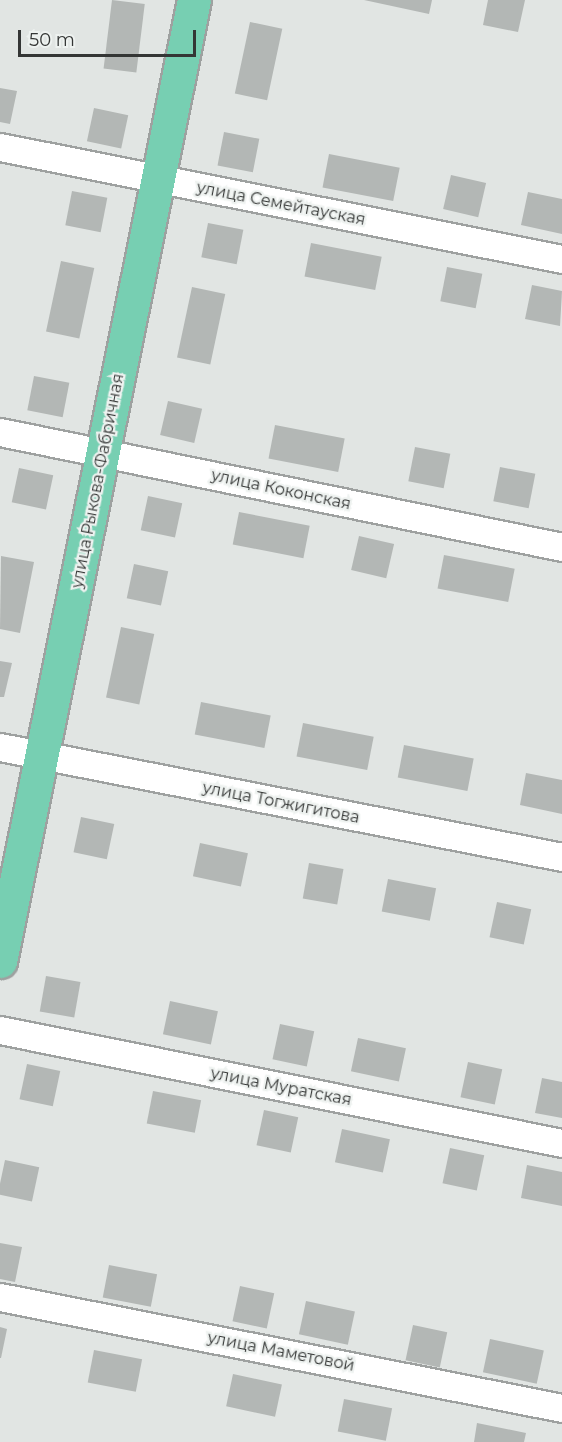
<!DOCTYPE html>
<meta charset="utf-8">
<style>
body{margin:0}
#map{position:relative;width:562px;height:1442px;overflow:hidden;background:#e1e5e3;font-family:Montserrat,sans-serif}
div>[style]{position:absolute}
.building>*{inset:0;background:#b3b7b5;transform-origin:0 0}
.roads{filter:drop-shadow(2px 0 #9ea1a0) drop-shadow(-2px 0 #9ea1a0) drop-shadow(0 2px #9ea1a0) drop-shadow(0 -2px #9ea1a0)}
.street>*{height:27px;margin:-13.5px;padding:0 13.5px;transform-origin:13.5px;border-radius:13.5px;background:#fff}
.primary>*{height:33px;margin:-16.5px;padding:0 16.5px;transform-origin:16.5px;border-radius:16.5px;background:#77cfb2}
span{translate:-50% -50%;white-space:nowrap;text-align:center;line-height:1.15;-webkit-text-stroke:4.5px #eef2f0;paint-order:stroke}
.street-label{font-size:16px;color:#343635}
.scale{position:absolute;left:18px;top:30px;width:178px;height:27px;box-sizing:border-box;border:3px solid #343635;border-top:0;padding-left:8px;font-size:18px;line-height:21px;white-space:nowrap;color:#343635;-webkit-text-stroke:4px #eef2f0;paint-order:stroke}
</style>
<div id="map">
<div class="building">
<i style="left:112px;top:0;width:33px;height:69px;rotate:7deg"></i>
<i style="clip-path:polygon(364px 0,432px 0,429px 14px)"></i>
<i style="clip-path:polygon(488px 0,525px 0,518px 32px,483px 25px)"></i>
<i style="left:250px;top:22px;width:33px;height:73px;rotate:12deg"></i>
<i style="clip-path:polygon(0 88px,17px 91px,10px 124px,0 122px)"></i>
<i style="left:94px;top:108px;width:35px;height:34px;rotate:12deg"></i>
<i style="left:224px;top:132px;width:36px;height:34px;rotate:11deg"></i>
<i style="left:329px;top:154px;width:72px;height:34px;rotate:11deg"></i>
<i style="left:451px;top:175px;width:36px;height:35px;rotate:13deg"></i>
<i style="left:72px;top:191px;width:36px;height:35px;rotate:11deg"></i>
<i style="clip-path:polygon(528px 192px,562px 199px,562px 234px,521px 225px)"></i>
<i style="left:208px;top:223px;width:36px;height:35px;rotate:11deg"></i>
<i style="left:311px;top:243px;width:72px;height:34px;rotate:11deg"></i>
<i style="left:61px;top:261px;width:34px;height:72px;rotate:12deg"></i>
<i style="left:447px;top:267px;width:36px;height:35px;rotate:11deg"></i>
<i style="clip-path:polygon(532px 285px,562px 291px,560px 326px,525px 319px)"></i>
<i style="left:192px;top:287px;width:34px;height:72px;rotate:12deg"></i>
<i style="left:34px;top:376px;width:36px;height:35px;rotate:11deg"></i>
<i style="left:168px;top:401px;width:35px;height:35px;rotate:13deg"></i>
<i style="left:275px;top:425px;width:71px;height:34px;rotate:11deg"></i>
<i style="left:415px;top:447px;width:36px;height:35px;rotate:11deg"></i>
<i style="left:500px;top:467px;width:36px;height:35px;rotate:11deg"></i>
<i style="left:19px;top:468px;width:35px;height:35px;rotate:12deg"></i>
<i style="left:148px;top:496px;width:35px;height:35px;rotate:12deg"></i>
<i style="left:239px;top:512px;width:72px;height:33px;rotate:11deg"></i>
<i style="left:359px;top:536px;width:36px;height:35px;rotate:13deg"></i>
<i style="left:444px;top:555px;width:72px;height:34px;rotate:11deg"></i>
<i style="clip-path:polygon(1px 556px,34px 562px,20px 633px,0 629px)"></i>
<i style="left:134px;top:564px;width:35px;height:35px;rotate:12deg"></i>
<i style="left:121px;top:627px;width:34px;height:72px;rotate:12deg"></i>
<i style="clip-path:polygon(0 661px,12px 663px,4px 697px,0 697px)"></i>
<i style="left:201px;top:702px;width:71px;height:33px;rotate:11deg"></i>
<i style="left:303px;top:723px;width:72px;height:34px;rotate:11deg"></i>
<i style="left:404px;top:745px;width:71px;height:33px;rotate:11deg"></i>
<i style="clip-path:polygon(526px 773px,562px 780px,562px 814px,520px 805px)"></i>
<i style="left:81px;top:817px;width:34px;height:36px;rotate:12deg"></i>
<i style="left:200px;top:843px;width:49px;height:34px;rotate:12deg"></i>
<i style="left:309px;top:863px;width:35px;height:36px;rotate:10deg"></i>
<i style="left:388px;top:879px;width:49px;height:33px;rotate:11deg"></i>
<i style="left:497px;top:902px;width:35px;height:36px;rotate:12deg"></i>
<i style="left:46px;top:976px;width:35px;height:36px;rotate:10deg"></i>
<i style="left:170px;top:1001px;width:49px;height:34px;rotate:12deg"></i>
<i style="left:280px;top:1024px;width:35px;height:36px;rotate:12deg"></i>
<i style="left:358px;top:1038px;width:49px;height:34px;rotate:12deg"></i>
<i style="left:468px;top:1062px;width:35px;height:36px;rotate:12deg"></i>
<i style="left:27px;top:1064px;width:34px;height:36px;rotate:12deg"></i>
<i style="clip-path:polygon(542px 1078px,562px 1082px,562px 1118px,535px 1113px)"></i>
<i style="left:153px;top:1091px;width:49px;height:33px;rotate:11deg"></i>
<i style="left:264px;top:1110px;width:35px;height:36px;rotate:12deg"></i>
<i style="left:342px;top:1129px;width:49px;height:34px;rotate:12deg"></i>
<i style="left:450px;top:1148px;width:35px;height:36px;rotate:12deg"></i>
<i style="left:5px;top:1160px;width:35px;height:35px;rotate:12deg"></i>
<i style="clip-path:polygon(527px 1165px,562px 1172px,562px 1206px,521px 1198px)"></i>
<i style="clip-path:polygon(0 1243px,22px 1247px,15px 1282px,0 1279px)"></i>
<i style="left:109px;top:1265px;width:49px;height:33px;rotate:11deg"></i>
<i style="left:240px;top:1286px;width:35px;height:36px;rotate:12deg"></i>
<i style="left:306px;top:1301px;width:50px;height:34px;rotate:12deg"></i>
<i style="left:413px;top:1325px;width:35px;height:36px;rotate:12deg"></i>
<i style="clip-path:polygon(0 1327px,7px 1329px,1px 1358px,0 1358px)"></i>
<i style="left:490px;top:1339px;width:55px;height:34px;rotate:12deg"></i>
<i style="left:94px;top:1350px;width:49px;height:33px;rotate:11deg"></i>
<i style="left:233px;top:1374px;width:50px;height:33px;rotate:12deg"></i>
<i style="left:344px;top:1399px;width:49px;height:33px;rotate:11deg"></i>
<i style="clip-path:polygon(477px 1423px,526px 1433px,524px 1442px,474px 1442px)"></i>
</div>
<div class="roads">
<div class="street">
<i style="left:0;top:147px;width:573px;rotate:11.27deg"></i>
<i style="left:0;top:432px;width:574px;rotate:11.56deg"></i>
<i style="left:0;top:747px;width:573px;rotate:11.07deg"></i>
<i style="left:0;top:1030px;width:573px;rotate:11.37deg"></i>
<i style="left:0;top:1297px;width:573px;rotate:11.17deg"></i>
</div>
<div class="primary">
<i style="left:0;top:961px;width:980px;rotate:-78.59deg"></i>
</div>
</div>
<div class="street-label">
<span style="left:281px;top:204px;rotate:11deg">улица Семейтауская</span>
<span style="left:98px;top:481px;rotate:-79deg">улица Рыкова-Фабричная</span>
<span style="left:281px;top:490px;rotate:12deg">улица Коконская</span>
<span style="left:281px;top:803px;rotate:11deg">улица Тогжигитова</span>
<span style="left:281px;top:1087px;rotate:11deg">улица Муратская</span>
<span style="left:281px;top:1352px;rotate:11deg">улица Маметовой</span>
</div>
<div class="scale">50 m</div>
</div>
